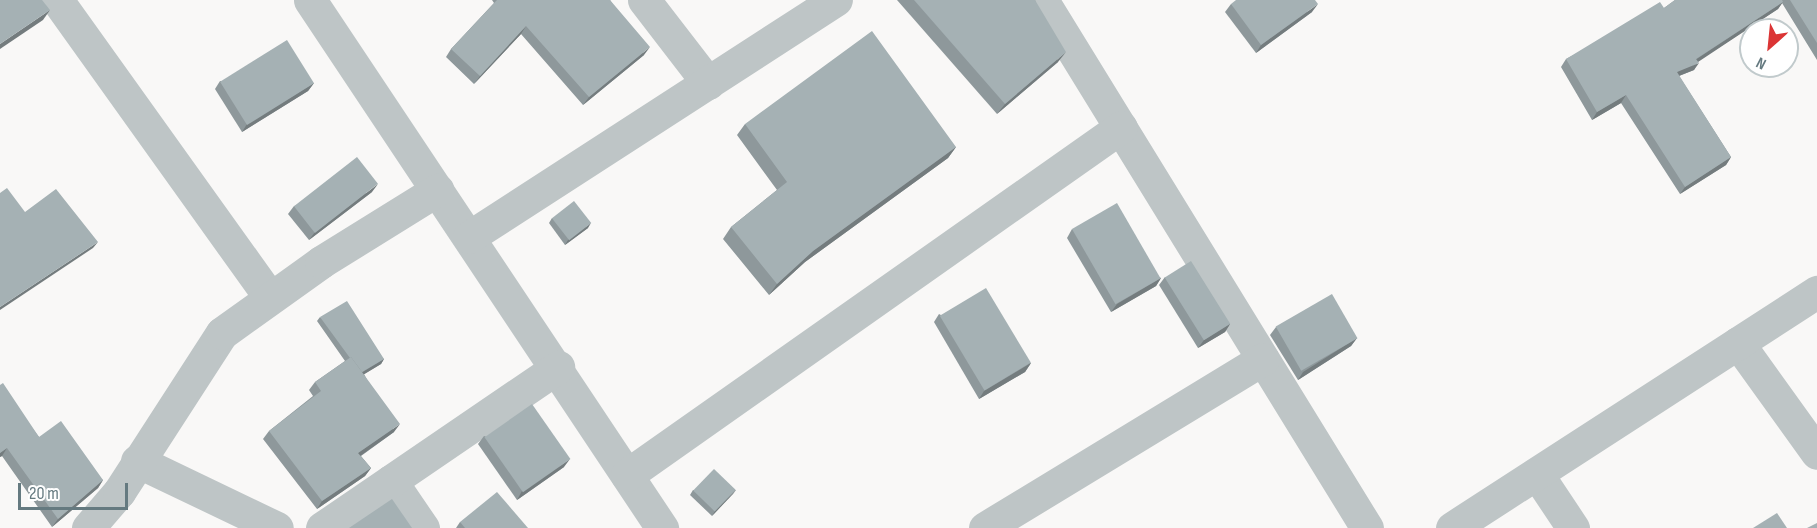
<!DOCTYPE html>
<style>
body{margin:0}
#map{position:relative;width:1817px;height:528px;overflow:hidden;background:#f9f8f7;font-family:"Sofia Sans Condensed",sans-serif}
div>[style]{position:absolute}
.minor>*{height:33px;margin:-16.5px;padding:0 16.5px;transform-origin:16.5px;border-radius:16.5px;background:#bec5c6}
.wall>*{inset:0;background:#8e989b}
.shaded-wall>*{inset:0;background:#747c7e}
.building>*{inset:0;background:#a5b1b4;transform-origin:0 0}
span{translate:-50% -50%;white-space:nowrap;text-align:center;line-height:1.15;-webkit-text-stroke:6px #fff;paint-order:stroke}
.north{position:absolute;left:1739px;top:18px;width:60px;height:60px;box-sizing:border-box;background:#fff;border:2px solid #c1cacc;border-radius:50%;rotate:207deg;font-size:16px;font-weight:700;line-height:24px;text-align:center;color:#657a80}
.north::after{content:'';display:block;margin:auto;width:21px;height:27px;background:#db3535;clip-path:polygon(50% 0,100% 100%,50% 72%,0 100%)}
.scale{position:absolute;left:18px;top:483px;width:110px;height:27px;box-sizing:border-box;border:3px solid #657a80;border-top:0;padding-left:8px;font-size:18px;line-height:21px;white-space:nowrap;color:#657a80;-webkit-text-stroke:4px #fff;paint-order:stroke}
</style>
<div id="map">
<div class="minor">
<i style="left:57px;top:0;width:366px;rotate:54.4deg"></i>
<i style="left:310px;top:0;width:635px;rotate:56.31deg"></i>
<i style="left:644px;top:0;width:105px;rotate:52.4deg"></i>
<i style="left:1042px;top:0;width:620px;rotate:58.39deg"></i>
<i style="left:469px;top:237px;width:437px;rotate:-32.9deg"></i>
<i style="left:1738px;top:343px;width:135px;rotate:54.3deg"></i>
<i style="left:137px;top:461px;width:155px;rotate:25.6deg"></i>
<i style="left:1537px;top:474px;width:65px;rotate:56.3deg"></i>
<i style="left:627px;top:475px;width:604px;rotate:-35.16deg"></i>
<i style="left:391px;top:481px;width:57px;rotate:55.8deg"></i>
<i style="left:88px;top:528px;width:48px;rotate:-49.3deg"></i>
<i style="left:119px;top:492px;width:189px;rotate:-57.1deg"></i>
<i style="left:222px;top:333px;width:122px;rotate:-35.6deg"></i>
<i style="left:321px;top:262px;width:137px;rotate:-31.8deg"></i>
<i style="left:322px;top:528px;width:286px;rotate:-34.3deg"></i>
<i style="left:985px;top:528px;width:325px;rotate:-31.3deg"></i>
<i style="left:1452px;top:528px;width:435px;rotate:-32.9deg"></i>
</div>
<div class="wall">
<i style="clip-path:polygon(492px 0,610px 0,644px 55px,583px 105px,521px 34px,474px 84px,446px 57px,451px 49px,494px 3px)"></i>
<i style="clip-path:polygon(897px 0,1035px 0,1058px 62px,997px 114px)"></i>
<i style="clip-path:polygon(1675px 0,1817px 0,1817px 60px,1782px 3px,1778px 9px,1698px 61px,1694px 70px,1679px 76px,1731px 157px,1726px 165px,1680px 194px,1621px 103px,1592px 120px,1561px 67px,1566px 59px,1664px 8px)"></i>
<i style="clip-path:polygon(1231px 4px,1312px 12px,1256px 53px,1225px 12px)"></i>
<i style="clip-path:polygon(220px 81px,314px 83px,308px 91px,242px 132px,215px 89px)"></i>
<i style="clip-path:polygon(745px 124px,956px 147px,948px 158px,805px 262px,769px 295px,723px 239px,731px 227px,777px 190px,737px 135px)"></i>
<i style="clip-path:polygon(372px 192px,309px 240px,288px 214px,294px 206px)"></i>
<i style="clip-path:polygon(552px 218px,588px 228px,565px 245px,549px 223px)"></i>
<i style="clip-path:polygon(1072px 229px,1161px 278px,1156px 286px,1111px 312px,1067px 238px)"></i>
<i style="clip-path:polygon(1165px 277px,1230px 324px,1225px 332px,1198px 348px,1159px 285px)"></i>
<i style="clip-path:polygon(939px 314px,1031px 363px,1025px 372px,979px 399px,934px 322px)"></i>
<i style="clip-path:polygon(320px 317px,384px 359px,381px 364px,364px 374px,394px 432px,361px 456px,371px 468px,365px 476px,317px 509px,263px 439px,269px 431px,313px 396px,309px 390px,315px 382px,345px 361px,317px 321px)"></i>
<i style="clip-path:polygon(1276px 327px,1357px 338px,1351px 346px,1298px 380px,1270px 335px)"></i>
<i style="clip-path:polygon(0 385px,39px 437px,103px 480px,98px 488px,52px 527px,2px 456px,0 457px)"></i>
<i style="clip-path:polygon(484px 436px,564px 467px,517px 500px,478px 444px)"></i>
<i style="clip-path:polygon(693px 490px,736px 490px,712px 516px,690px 495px)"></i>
<i style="clip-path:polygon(460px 522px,528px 528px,456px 528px)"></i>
</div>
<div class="shaded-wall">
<i style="clip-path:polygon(1783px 2px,1778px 9px,1692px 66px,1699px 63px,1694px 70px,1671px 79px,1677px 72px)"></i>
<i style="clip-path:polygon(1318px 4px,1312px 12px,1256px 53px,1261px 45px)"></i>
<i style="clip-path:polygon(50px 10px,43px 20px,0 49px,0 44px)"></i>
<i style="clip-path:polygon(526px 26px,521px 34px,474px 84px,480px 76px)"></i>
<i style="clip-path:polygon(650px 47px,644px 55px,583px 105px,589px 97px)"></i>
<i style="clip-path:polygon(1066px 52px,1058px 62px,997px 114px,1005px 104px)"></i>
<i style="clip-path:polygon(314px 83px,308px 91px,242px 132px,247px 124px)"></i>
<i style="clip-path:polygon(1626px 95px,1621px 103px,1592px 120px,1597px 112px)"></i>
<i style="clip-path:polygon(956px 147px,948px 158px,805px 262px,769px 295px,777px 284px,813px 251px)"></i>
<i style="clip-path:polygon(1731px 157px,1726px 165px,1680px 194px,1685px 187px)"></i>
<i style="clip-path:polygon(378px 184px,372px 192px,309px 240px,315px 232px)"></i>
<i style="clip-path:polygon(591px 223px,588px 228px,565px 245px,568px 240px)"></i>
<i style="clip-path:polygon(98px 242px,93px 248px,0 310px,0 307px)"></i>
<i style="clip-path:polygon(1161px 278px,1156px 286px,1111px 312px,1117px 304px)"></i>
<i style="clip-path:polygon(1230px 324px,1225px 332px,1198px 348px,1204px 340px)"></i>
<i style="clip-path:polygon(1357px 338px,1351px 346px,1298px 380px,1303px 372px)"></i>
<i style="clip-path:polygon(384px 359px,381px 364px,358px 378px,361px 373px)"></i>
<i style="clip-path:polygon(1031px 363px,1025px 372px,979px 399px,984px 391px)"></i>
<i style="clip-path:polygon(400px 424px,394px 432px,353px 461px,358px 453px)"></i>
<i style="clip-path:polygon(7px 448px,2px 456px,0 457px,0 453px)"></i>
<i style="clip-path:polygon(570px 459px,564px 467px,517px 500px,522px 491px)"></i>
<i style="clip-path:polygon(371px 468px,365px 476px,317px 509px,322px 501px)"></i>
<i style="clip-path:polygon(103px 480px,98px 488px,52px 527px,58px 519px)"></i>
<i style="clip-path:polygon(736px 490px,733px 494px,712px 516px,715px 511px)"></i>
</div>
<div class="building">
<i style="clip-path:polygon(0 0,42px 0,50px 10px,0 44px)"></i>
<i style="clip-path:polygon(497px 0,610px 0,650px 47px,589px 97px,526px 26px,480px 76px,451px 49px)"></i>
<i style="clip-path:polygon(914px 0,1035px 0,1066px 52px,1005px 104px)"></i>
<i style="clip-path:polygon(1236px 0,1315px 0,1318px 4px,1261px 45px,1231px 4px)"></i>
<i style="clip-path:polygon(1675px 0,1782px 0,1783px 2px,1696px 59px,1699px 63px,1677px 72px,1731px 157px,1685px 187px,1626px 95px,1597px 112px,1566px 59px,1660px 2px,1664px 8px)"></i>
<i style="clip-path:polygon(1790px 0,1817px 0,1817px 43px)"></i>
<i style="clip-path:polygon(872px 31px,956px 147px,813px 251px,777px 284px,731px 227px,787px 182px,745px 124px)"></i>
<i style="left:287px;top:40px;width:51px;height:79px;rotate:58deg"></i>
<i style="left:357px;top:157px;width:34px;height:80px;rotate:52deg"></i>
<i style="clip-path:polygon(7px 188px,25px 212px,56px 189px,98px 242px,0 307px,0 193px)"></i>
<i style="left:574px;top:201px;width:28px;height:28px;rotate:52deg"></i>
<i style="left:1117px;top:203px;width:87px;height:52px;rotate:60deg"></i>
<i style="left:1191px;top:261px;width:74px;height:31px;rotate:58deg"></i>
<i style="left:986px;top:288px;width:87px;height:54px;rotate:59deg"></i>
<i style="left:1332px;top:294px;width:51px;height:65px;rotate:60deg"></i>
<i style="clip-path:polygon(347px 301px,384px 359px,362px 372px,351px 357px,350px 358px,320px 317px)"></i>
<i style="clip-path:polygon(351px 357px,400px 424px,358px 453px,371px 468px,322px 501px,269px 431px,321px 391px,315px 382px)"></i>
<i style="clip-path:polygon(3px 383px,39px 437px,61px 421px,103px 480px,58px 519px,7px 448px,0 453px,0 385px)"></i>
<i style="left:532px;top:404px;width:67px;height:58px;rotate:55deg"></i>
<i style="left:714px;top:469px;width:30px;height:30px;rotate:44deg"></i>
<i style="clip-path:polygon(497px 492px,528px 528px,465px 528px,460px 522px)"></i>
<i style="clip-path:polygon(392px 499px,412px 528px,349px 528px)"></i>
<i style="clip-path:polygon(1777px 513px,1787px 528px,1753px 528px)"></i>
<i style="clip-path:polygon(1817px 523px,1817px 528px,1807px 528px)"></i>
</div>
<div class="north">N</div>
<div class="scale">20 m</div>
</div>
